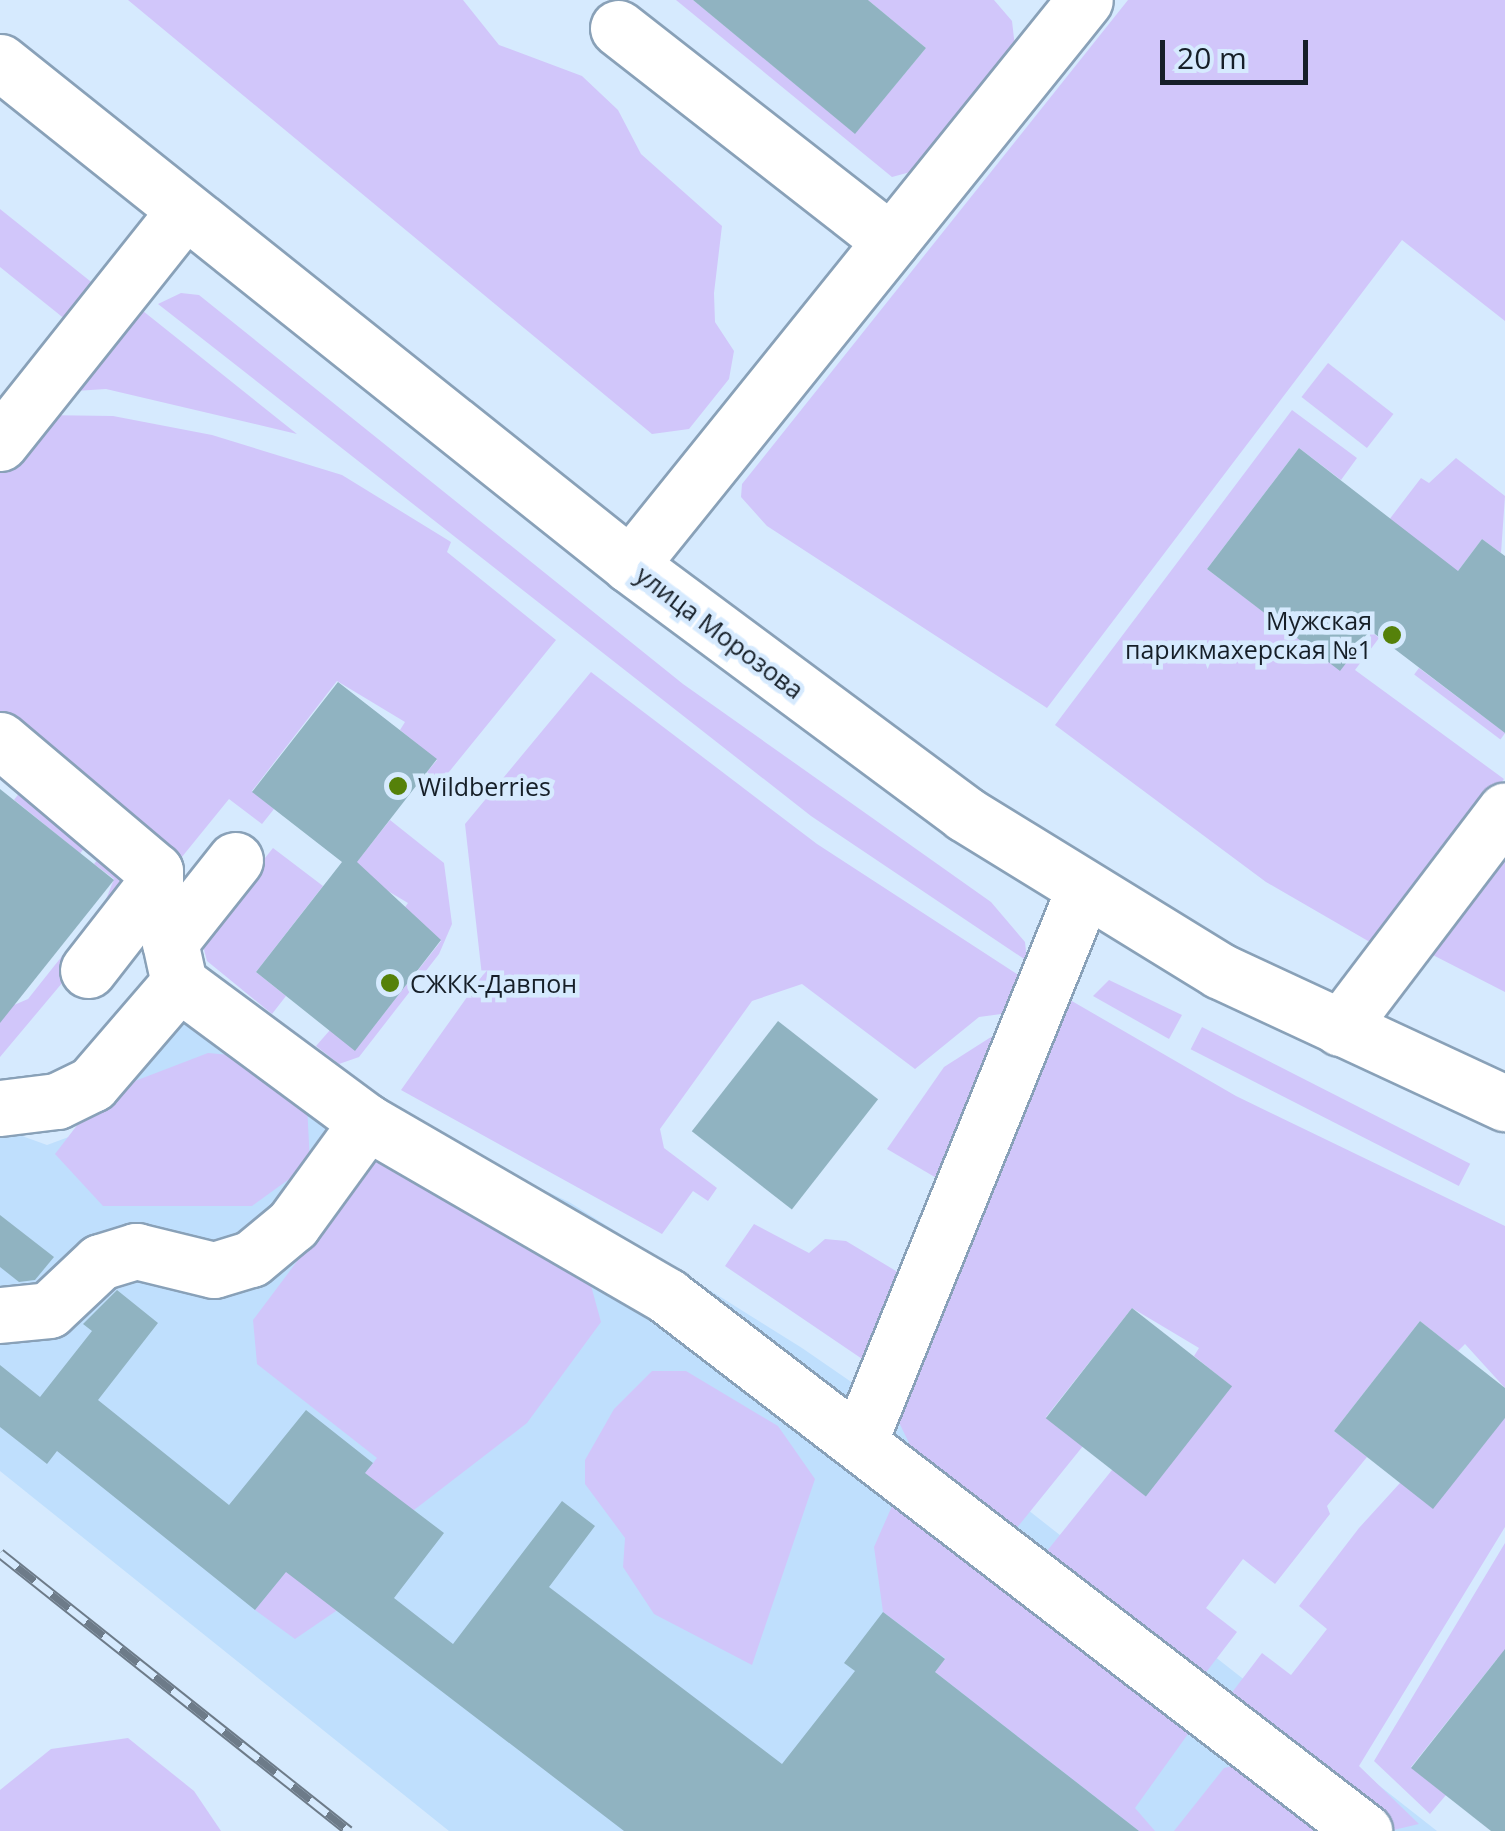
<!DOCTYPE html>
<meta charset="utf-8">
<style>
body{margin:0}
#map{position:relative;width:1505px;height:1831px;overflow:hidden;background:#d6eafe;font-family:"Open Sans",sans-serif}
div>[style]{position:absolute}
.built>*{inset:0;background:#bfdffd}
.green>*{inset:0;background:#d1c6fa;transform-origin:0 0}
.building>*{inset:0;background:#90b3c1;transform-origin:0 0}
.roads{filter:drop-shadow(2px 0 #89a1b8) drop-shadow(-2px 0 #89a1b8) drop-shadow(0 2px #89a1b8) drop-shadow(0 -2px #89a1b8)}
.minor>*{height:55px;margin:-27.5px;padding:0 27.5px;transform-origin:27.5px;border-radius:27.5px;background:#fff}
.major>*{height:55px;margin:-27.5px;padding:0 27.5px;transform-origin:27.5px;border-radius:27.5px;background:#fff}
.rail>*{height:11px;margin-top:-5.5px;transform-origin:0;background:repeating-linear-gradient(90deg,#d6eafe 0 22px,#6d7b89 0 44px);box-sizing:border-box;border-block:2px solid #6d7b89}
.dots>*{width:28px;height:28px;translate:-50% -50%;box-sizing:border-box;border:5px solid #d6eafe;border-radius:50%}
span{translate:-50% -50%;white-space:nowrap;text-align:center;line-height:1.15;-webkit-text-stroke:9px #d6eafe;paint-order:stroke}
.poi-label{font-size:25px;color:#161f28}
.right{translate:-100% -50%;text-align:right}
.left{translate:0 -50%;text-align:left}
.street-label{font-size:25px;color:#161f28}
.scale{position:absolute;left:1160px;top:40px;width:148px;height:45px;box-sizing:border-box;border:5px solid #161f28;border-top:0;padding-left:12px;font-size:30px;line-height:35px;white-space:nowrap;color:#161f28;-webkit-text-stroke:8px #d6eafe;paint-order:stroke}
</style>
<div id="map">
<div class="built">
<i style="clip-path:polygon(192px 1002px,380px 1112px,569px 1202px,802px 1348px,963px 1459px,1437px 1831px,449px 1831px,0 1471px,0 1128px,47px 1145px,85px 1131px)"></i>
</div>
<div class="green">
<i style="clip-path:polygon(128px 0,463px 0,499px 45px,582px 76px,618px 110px,641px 154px,722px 226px,714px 293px,715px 322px,734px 351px,729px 379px,689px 429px,652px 434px)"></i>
<i style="clip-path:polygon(676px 0,693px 0,855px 133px,926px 48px,868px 0,994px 0,1012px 21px,1015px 47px,914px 171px,892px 177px)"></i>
<i style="clip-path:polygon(1128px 0,1505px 0,1505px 321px,1402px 240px,1047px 708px,767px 526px,741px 497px,742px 484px)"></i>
<i style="clip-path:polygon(0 209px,95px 285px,66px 320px,0 267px)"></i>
<i style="clip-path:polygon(181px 293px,199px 295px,683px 684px,991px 902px,1025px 942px,1027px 961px,811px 816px,158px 304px)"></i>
<i style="clip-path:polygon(133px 303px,297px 434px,106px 389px,75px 391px)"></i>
<i style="left:1328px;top:363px;width:83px;height:43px;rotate:38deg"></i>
<i style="clip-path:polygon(1292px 410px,1357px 458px,1341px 480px,1299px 448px,1207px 569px,1340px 670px,1371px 631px,1379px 638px,1355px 670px,1504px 779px,1375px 945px,1266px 882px,1055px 725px)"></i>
<i style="clip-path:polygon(42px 415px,113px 416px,212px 435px,342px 475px,451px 542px,447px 552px,556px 640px,440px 783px,427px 772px,437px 760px,400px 730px,405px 722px,337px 681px,252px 791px,274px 809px,262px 824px,229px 799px,177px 863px,0 722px,0 467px)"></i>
<i style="clip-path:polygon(1456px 458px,1505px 496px,1501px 553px,1482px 539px,1458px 571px,1366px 550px,1421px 478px,1429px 483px)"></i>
<i style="left:1419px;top:668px;width:108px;height:8px;rotate:37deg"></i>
<i style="clip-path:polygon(591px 672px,817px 844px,1029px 982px,1016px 1012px,979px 1017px,915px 1069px,802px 984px,752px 1001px,660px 1129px,664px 1148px,717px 1188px,708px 1201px,693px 1191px,662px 1234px,401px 1090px,482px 976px,465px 824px)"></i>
<i style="left:26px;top:785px;width:85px;height:19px;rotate:39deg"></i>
<i style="clip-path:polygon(390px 820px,444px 863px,452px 924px,439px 954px,359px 1057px,339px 1064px,316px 1046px,330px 1030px,355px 1050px,441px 941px,403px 910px,408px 903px,351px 869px)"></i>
<i style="clip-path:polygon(273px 848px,323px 886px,256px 972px,286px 996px,272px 1014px,207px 961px,201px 938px)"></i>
<i style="clip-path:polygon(106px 849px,141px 889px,0 1057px,0 1011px,28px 999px,105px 902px,114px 879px,94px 864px)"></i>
<i style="clip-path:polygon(1505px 852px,1505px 992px,1427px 952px)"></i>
<i style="clip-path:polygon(1109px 980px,1182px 1015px,1169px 1039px,1093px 996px)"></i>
<i style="clip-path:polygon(1058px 993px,1236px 1096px,1505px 1226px,1505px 1388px,1465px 1344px,1458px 1351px,1420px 1321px,1334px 1431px,1367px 1457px,1327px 1506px,1330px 1514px,1275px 1584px,1243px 1559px,1206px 1608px,1237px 1632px,1204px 1675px,1047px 1551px,1112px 1470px,1231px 1386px,1194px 1356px,1199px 1348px,1132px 1308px,1046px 1417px,1083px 1446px,1016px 1529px,911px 1447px,889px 1402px)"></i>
<i style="left:1202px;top:1027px;width:301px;height:25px;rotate:27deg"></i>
<i style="clip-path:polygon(991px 1037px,1014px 1038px,950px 1186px,887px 1149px,944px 1067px)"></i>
<i style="clip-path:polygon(208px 1053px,266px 1058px,307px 1104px,310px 1164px,252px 1206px,103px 1206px,55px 1154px,101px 1094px)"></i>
<i style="clip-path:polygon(373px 1160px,590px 1282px,601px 1322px,527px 1423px,414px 1510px,336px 1611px,295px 1639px,255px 1610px,377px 1458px,257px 1364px,253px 1320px)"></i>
<i style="clip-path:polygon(754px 1224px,809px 1253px,825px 1239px,846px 1241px,911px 1280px,874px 1367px,725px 1266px)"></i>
<i style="clip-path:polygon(652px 1371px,686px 1371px,778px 1426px,815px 1479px,752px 1665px,654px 1614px,623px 1567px,625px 1538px,585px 1484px,585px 1460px,614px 1409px)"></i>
<i style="clip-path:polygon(1505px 1418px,1505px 1527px,1359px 1766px,1419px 1824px,1389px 1831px,1227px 1699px,1262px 1653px,1291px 1675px,1327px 1629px,1299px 1606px,1359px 1528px,1400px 1483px)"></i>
<i style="clip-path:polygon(896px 1497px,1193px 1727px,1135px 1808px,1155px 1831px,1139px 1831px,935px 1672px,945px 1658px,883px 1612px,874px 1547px)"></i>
<i style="clip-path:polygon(1505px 1543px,1505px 1664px,1497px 1659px,1411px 1767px,1446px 1795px,1430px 1814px,1374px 1761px)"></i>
<i style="clip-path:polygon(128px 1738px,194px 1791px,221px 1831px,0 1831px,0 1790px,51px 1749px)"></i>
<i style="clip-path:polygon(1237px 1765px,1319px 1831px,1174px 1831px,1224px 1768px)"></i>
</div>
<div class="building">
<i style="clip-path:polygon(693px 0,868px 0,926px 48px,855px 134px)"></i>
<i style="clip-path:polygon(1299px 448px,1458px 571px,1482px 539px,1505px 556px,1505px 733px,1371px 631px,1340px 671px,1207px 569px)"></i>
<i style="clip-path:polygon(338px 682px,437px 759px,357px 862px,441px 940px,355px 1051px,256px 972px,342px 862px,252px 792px)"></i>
<i style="clip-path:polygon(0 789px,114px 880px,0 1023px)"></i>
<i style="left:778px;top:1021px;width:127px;height:140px;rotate:38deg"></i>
<i style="clip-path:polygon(0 1215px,54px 1257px,35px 1280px,19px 1282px,0 1267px)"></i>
<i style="clip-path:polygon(117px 1290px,158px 1323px,98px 1400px,229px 1505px,306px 1410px,373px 1463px,365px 1473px,444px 1533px,394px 1598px,453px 1644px,562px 1501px,595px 1526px,549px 1587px,782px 1764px,855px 1671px,844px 1663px,883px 1612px,945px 1659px,935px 1672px,1139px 1831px,624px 1831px,286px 1572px,255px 1610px,57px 1451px,47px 1464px,0 1427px,0 1365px,40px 1397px,92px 1331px,83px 1324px)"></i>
<i style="left:1132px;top:1308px;width:127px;height:140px;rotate:38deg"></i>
<i style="clip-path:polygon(1420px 1321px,1505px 1388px,1505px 1418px,1433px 1509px,1334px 1431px)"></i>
<i style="clip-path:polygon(1505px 1649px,1505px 1831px,1491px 1831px,1411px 1768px)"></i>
</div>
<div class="roads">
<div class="minor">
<i style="left:618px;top:28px;width:346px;rotate:38deg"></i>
<i style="left:0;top:443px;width:295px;rotate:-51.5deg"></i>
<i style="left:630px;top:565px;width:725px;rotate:-51.16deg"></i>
<i style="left:0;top:740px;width:203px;rotate:40.2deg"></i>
<i style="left:155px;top:871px;width:13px;rotate:90deg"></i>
<i style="left:155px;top:884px;width:109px;rotate:127.9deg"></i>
<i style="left:235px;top:860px;width:105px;rotate:128.4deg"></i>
<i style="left:170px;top:942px;width:42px;rotate:77.6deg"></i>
<i style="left:179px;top:983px;width:234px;rotate:36.5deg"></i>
<i style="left:367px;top:1122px;width:347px;rotate:30.1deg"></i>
<i style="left:667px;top:1296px;width:879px;rotate:37.51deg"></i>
<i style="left:1340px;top:1028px;width:273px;rotate:-52.8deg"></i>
<i style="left:0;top:1108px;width:57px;rotate:-7deg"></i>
<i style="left:57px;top:1101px;width:39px;rotate:-26deg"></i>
<i style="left:92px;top:1084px;width:133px;rotate:-49.3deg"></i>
<i style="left:0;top:1315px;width:49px;rotate:-5.8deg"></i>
<i style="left:49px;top:1310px;width:70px;rotate:-43.3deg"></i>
<i style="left:100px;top:1262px;width:38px;rotate:-17deg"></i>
<i style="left:136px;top:1251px;width:80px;rotate:13.7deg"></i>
<i style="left:214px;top:1270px;width:39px;rotate:-17deg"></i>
<i style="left:251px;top:1259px;width:55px;rotate:-39.8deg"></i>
<i style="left:293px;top:1224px;width:126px;rotate:-54deg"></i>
<i style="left:861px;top:1437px;width:592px;rotate:-67.86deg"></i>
</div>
<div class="major">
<i style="left:0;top:62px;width:806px;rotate:38.6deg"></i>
<i style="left:630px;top:565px;width:417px;rotate:36.6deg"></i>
<i style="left:965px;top:814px;width:299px;rotate:31.6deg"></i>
<i style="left:1220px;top:971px;width:314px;rotate:24.9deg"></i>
</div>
</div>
<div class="rail">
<i style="left:0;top:1553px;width:446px;rotate:38.5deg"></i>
</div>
<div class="dots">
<i style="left:1392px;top:635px;background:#55810a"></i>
<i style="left:398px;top:786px;background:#55810a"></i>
<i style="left:390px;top:983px;background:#55810a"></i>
</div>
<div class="poi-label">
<span class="right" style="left:1372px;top:635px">Мужская<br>парикмахерская №1</span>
<span class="left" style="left:418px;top:786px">Wildberries</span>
<span class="left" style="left:410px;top:983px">СЖКК-Давпон</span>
</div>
<div class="street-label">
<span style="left:720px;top:632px;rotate:37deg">улица Морозова</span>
</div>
<div class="scale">20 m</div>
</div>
